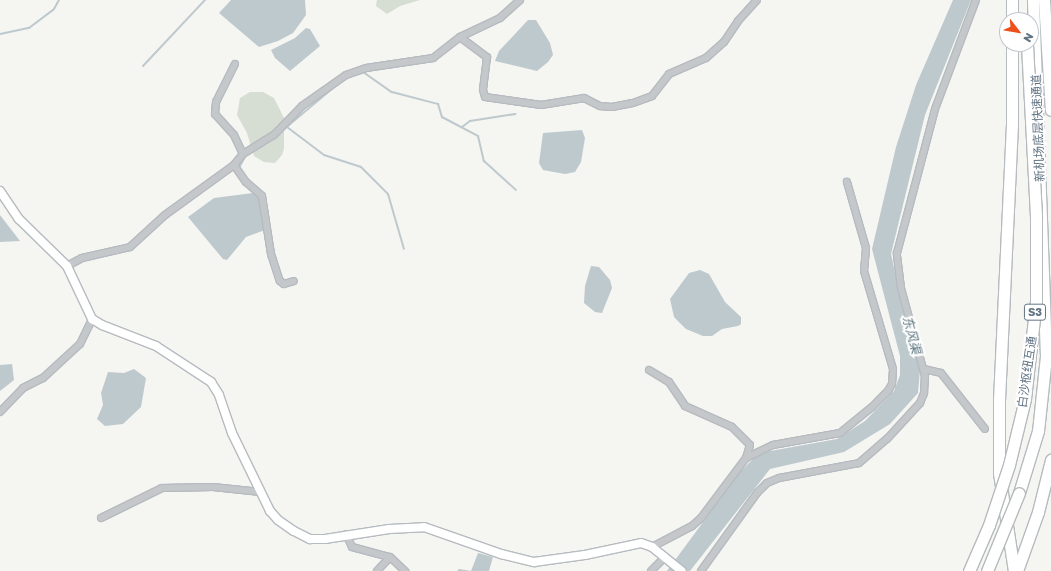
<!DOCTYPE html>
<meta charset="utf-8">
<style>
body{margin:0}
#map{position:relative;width:1051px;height:571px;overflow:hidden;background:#f5f5f1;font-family:"Golos Text","Noto Sans SC",sans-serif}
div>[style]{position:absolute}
.green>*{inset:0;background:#d6ddd2}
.water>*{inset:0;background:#bec9ce}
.stream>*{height:2px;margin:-1px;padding:0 1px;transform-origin:1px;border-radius:1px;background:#bec9ce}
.roads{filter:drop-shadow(1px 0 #b6bbc0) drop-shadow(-1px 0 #b6bbc0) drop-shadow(0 1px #b6bbc0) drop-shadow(0 -1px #b6bbc0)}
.street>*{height:6px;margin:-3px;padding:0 3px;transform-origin:3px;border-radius:3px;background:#c4c8cb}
.secondary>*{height:8px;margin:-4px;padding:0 4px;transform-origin:4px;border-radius:4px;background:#fff}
.highway>*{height:11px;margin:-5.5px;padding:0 5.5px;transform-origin:5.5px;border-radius:5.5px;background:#fff}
.bridges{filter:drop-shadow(1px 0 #b6babd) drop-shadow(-1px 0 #b6babd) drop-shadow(0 1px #b6babd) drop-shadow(0 -1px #b6babd)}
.highway-bridge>*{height:11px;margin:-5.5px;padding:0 5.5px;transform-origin:5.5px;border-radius:5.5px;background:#fff}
span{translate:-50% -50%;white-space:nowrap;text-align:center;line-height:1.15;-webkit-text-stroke:4px #fff;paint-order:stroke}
.shield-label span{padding:1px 3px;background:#fff;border:1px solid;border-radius:3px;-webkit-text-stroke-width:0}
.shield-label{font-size:11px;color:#627484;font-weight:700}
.street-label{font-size:12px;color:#627484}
.water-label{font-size:13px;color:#5e7781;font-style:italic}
.north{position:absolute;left:999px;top:12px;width:40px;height:40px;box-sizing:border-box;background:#fff;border:1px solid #c0c7ce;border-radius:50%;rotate:121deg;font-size:11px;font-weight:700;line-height:16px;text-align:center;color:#627484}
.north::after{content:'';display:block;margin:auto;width:14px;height:18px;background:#ed501a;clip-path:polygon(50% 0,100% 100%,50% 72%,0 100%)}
</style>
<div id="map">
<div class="green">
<i style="clip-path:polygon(377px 0,420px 0,400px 6px,387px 14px,376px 6px)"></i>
<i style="clip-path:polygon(250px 92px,263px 92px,274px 98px,284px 118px,284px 149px,282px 155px,275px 163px,264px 162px,254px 156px,247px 133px,237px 115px,240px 98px)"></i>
</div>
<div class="water">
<i style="clip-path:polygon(231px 0,305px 0,306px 15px,293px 33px,278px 41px,259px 47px,219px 13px)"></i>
<i style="clip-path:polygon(953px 0,971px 0,925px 115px,891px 254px,906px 324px,920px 370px,918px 393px,890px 424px,844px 452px,770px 469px,690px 571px,667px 571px,740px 472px,759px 453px,837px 439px,865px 421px,894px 391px,900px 375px,900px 356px,872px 249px,896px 147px,916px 85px)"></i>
<i style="clip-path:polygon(528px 20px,536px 20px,550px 43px,553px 55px,548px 62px,537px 71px,495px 61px,499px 51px)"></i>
<i style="clip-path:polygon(306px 28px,310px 29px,320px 46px,290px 71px,275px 58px,271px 50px,295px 38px)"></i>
<i style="clip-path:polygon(582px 130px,585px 138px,581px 162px,575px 172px,565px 174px,543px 170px,539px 163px,543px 133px)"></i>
<i style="clip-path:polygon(253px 193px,259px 196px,265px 230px,246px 237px,227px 260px,223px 259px,188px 217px,214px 198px)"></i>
<i style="clip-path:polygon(0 215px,20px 241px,0 242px)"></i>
<i style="clip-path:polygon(591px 266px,599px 267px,610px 280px,612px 288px,602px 313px,595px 312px,584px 303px,585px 286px)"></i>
<i style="clip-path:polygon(700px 270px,709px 274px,725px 302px,741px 317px,741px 324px,738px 326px,722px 329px,712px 336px,703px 336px,686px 329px,674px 317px,670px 299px,689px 273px)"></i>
<i style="clip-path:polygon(12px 364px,14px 380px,0 391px,0 365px)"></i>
<i style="clip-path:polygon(134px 369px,146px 378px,141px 407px,123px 424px,105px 426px,97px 419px,103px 405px,101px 393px,108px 372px,124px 373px)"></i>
<i style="clip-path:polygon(478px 553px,493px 557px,489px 571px,457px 571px,459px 569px,471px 571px)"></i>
</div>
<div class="stream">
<i style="left:0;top:34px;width:30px;rotate:-12deg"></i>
<i style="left:29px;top:28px;width:31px;rotate:-37deg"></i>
<i style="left:54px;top:9px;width:10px;rotate:-61deg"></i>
<i style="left:143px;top:66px;width:91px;rotate:-46.8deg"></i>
<i style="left:344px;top:79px;width:20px;rotate:-20deg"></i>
<i style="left:363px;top:72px;width:35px;rotate:35deg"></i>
<i style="left:392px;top:92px;width:48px;rotate:14.6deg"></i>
<i style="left:438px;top:104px;width:14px;rotate:73deg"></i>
<i style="left:442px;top:117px;width:41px;rotate:27.8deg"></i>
<i style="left:478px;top:136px;width:26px;rotate:77deg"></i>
<i style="left:484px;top:161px;width:43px;rotate:42.2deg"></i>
<i style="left:287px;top:127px;width:46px;rotate:37.1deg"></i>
<i style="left:324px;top:155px;width:39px;rotate:18deg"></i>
<i style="left:361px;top:167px;width:38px;rotate:45deg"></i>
<i style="left:388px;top:194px;width:57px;rotate:73.8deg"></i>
<i style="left:462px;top:127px;width:10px;rotate:-37deg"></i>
<i style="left:470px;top:121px;width:46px;rotate:-8.8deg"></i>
<i style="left:283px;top:130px;width:73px;rotate:-40deg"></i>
<i style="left:240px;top:166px;width:13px;rotate:-61deg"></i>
</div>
<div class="roads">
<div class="street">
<i style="left:460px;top:37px;width:34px;rotate:37deg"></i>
<i style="left:487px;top:57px;width:33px;rotate:97deg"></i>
<i style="left:483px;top:90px;width:7px;rotate:74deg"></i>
<i style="left:485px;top:97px;width:57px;rotate:8.1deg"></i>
<i style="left:541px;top:105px;width:44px;rotate:-9.2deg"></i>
<i style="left:584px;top:98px;width:18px;rotate:27deg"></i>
<i style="left:600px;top:106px;width:12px;rotate:5deg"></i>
<i style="left:612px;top:107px;width:21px;rotate:-11deg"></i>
<i style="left:633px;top:103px;width:20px;rotate:-20deg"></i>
<i style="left:652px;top:96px;width:28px;rotate:-52deg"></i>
<i style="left:669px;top:74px;width:40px;rotate:-23.4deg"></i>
<i style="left:706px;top:58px;width:24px;rotate:-42deg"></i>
<i style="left:724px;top:42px;width:25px;rotate:-56deg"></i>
<i style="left:738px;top:21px;width:28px;rotate:-48deg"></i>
<i style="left:235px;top:64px;width:42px;rotate:116.6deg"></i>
<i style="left:216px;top:102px;width:12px;rotate:95deg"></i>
<i style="left:215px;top:114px;width:28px;rotate:48deg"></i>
<i style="left:234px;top:135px;width:21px;rotate:65deg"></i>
<i style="left:234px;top:165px;width:21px;rotate:55deg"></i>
<i style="left:246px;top:182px;width:21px;rotate:41deg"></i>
<i style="left:262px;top:196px;width:59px;rotate:81.2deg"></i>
<i style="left:271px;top:254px;width:28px;rotate:72deg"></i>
<i style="left:280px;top:281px;width:5px;rotate:37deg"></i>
<i style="left:284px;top:284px;width:10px;rotate:-17deg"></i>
<i style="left:67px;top:266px;width:17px;rotate:-28deg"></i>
<i style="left:82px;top:258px;width:49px;rotate:-12.9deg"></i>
<i style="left:130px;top:247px;width:47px;rotate:-42.4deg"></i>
<i style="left:165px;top:215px;width:85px;rotate:-35.9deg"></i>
<i style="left:234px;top:165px;width:14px;rotate:-51deg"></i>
<i style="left:243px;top:154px;width:36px;rotate:-32deg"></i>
<i style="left:274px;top:135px;width:40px;rotate:-46deg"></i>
<i style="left:302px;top:106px;width:54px;rotate:-35.2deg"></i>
<i style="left:346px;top:75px;width:21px;rotate:-19deg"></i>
<i style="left:366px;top:68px;width:68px;rotate:-8.5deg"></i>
<i style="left:433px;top:58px;width:34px;rotate:-38deg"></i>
<i style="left:460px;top:37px;width:44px;rotate:-25.4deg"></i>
<i style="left:500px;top:18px;width:27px;rotate:-42deg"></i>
<i style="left:924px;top:369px;width:17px;rotate:13deg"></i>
<i style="left:941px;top:373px;width:71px;rotate:51.8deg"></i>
<i style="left:649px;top:370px;width:23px;rotate:31deg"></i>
<i style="left:669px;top:382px;width:29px;rotate:56deg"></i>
<i style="left:685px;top:406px;width:51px;rotate:24.1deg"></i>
<i style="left:732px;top:427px;width:25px;rotate:45deg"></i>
<i style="left:750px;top:445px;width:14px;rotate:107deg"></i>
<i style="left:746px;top:458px;width:75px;rotate:126.9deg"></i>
<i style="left:701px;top:518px;width:12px;rotate:138deg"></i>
<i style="left:692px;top:526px;width:45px;rotate:152.3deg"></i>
<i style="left:0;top:412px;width:33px;rotate:-46deg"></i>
<i style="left:23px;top:388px;width:22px;rotate:-27deg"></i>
<i style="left:43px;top:378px;width:50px;rotate:-42.6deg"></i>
<i style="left:80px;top:344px;width:28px;rotate:-64deg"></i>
<i style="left:746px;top:458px;width:30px;rotate:-26deg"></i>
<i style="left:773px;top:445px;width:68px;rotate:-10.2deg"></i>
<i style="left:840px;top:433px;width:41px;rotate:-39.1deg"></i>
<i style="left:872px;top:407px;width:23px;rotate:-45deg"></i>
<i style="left:888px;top:391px;width:8px;rotate:-60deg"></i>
<i style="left:892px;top:384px;width:15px;rotate:-86deg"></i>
<i style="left:893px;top:369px;width:102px;rotate:-106.5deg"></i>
<i style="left:864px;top:271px;width:23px;rotate:-85deg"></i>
<i style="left:866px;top:248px;width:69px;rotate:-106.1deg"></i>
<i style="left:101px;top:518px;width:68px;rotate:-26.2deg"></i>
<i style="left:162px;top:488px;width:51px;rotate:-1.1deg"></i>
<i style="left:213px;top:487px;width:48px;rotate:5.9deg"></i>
<i style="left:346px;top:534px;width:14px;rotate:65deg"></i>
<i style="left:352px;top:547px;width:39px;rotate:15deg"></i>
<i style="left:390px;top:557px;width:21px;rotate:43deg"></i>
<i style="left:377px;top:571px;width:19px;rotate:-47deg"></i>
<i style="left:651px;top:571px;width:20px;rotate:-45deg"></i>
<i style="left:701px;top:571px;width:96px;rotate:-54.3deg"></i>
<i style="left:757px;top:493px;width:14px;rotate:-45deg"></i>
<i style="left:767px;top:483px;width:13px;rotate:-23deg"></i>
<i style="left:779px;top:478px;width:81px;rotate:-10.6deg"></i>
<i style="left:859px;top:463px;width:37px;rotate:-41deg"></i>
<i style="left:887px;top:439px;width:49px;rotate:-47.5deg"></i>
<i style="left:920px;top:403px;width:11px;rotate:-68deg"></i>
<i style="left:924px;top:393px;width:17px;rotate:-87deg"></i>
<i style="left:925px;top:376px;width:91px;rotate:-105.3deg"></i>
<i style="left:901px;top:288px;width:35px;rotate:-97deg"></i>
<i style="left:897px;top:253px;width:149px;rotate:-75.2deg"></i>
<i style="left:935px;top:109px;width:116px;rotate:-69.4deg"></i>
</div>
<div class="secondary">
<i style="left:0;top:191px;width:34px;rotate:56deg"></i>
<i style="left:19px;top:219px;width:67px;rotate:44.4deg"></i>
<i style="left:67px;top:266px;width:59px;rotate:64.7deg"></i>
<i style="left:92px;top:319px;width:12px;rotate:31deg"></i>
<i style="left:102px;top:325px;width:58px;rotate:21.3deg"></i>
<i style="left:156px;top:346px;width:66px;rotate:33.2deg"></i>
<i style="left:211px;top:382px;width:15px;rotate:58deg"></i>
<i style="left:219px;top:395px;width:40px;rotate:71.1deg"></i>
<i style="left:232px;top:433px;width:87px;rotate:64deg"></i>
<i style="left:270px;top:511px;width:12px;rotate:48deg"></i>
<i style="left:278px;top:520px;width:19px;rotate:35deg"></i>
<i style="left:294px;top:531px;width:18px;rotate:27deg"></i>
<i style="left:310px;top:539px;width:15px"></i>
<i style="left:325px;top:539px;width:65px;rotate:-8.9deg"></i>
<i style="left:389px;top:529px;width:35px;rotate:-3deg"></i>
<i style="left:424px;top:527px;width:82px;rotate:19.3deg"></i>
<i style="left:501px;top:554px;width:34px;rotate:14deg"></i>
<i style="left:534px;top:562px;width:51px;rotate:-7.8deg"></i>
<i style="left:585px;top:555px;width:57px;rotate:-12.1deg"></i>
<i style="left:641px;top:543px;width:12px;rotate:20deg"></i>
<i style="left:652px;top:547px;width:38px;rotate:39deg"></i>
</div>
<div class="highway">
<i style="left:1012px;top:0;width:20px;rotate:90deg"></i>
<i style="left:1044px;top:0;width:110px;rotate:86.4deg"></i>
<i style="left:1012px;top:44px;width:80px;rotate:90deg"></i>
<i style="left:1012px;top:124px;width:277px;rotate:92.7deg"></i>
<i style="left:999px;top:401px;width:72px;rotate:90deg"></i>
<i style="left:999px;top:473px;width:99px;rotate:81.3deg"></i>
<i style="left:1019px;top:493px;width:65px;rotate:-73deg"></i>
<i style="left:1038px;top:431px;width:75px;rotate:-83.9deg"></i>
<i style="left:1046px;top:356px;width:356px;rotate:-92.1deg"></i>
<i style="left:1017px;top:571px;width:63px;rotate:-70.4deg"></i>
<i style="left:1038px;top:512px;width:54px;rotate:-76deg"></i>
</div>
</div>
<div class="bridges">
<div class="highway-bridge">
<i style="left:969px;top:571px;width:50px;rotate:-66.5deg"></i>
<i style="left:989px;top:525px;width:63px;rotate:-71.6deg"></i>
<i style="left:1009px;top:465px;width:68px;rotate:-76.4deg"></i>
<i style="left:1025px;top:399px;width:99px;rotate:-83.6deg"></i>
<i style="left:1036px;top:301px;width:85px;rotate:-90deg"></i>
<i style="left:1036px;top:216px;width:172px;rotate:-93deg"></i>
<i style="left:987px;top:571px;width:84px;rotate:-67.7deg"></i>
</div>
</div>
<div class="shield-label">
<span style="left:1035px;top:312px">S3</span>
</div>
<div class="street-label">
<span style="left:1038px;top:128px;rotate:-92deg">新机场底层快速通道</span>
<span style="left:1027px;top:372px;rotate:-82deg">白沙枢纽互通</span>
</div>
<div class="water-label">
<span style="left:912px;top:335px;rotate:75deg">东风渠</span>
</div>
<div class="north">N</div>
</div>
